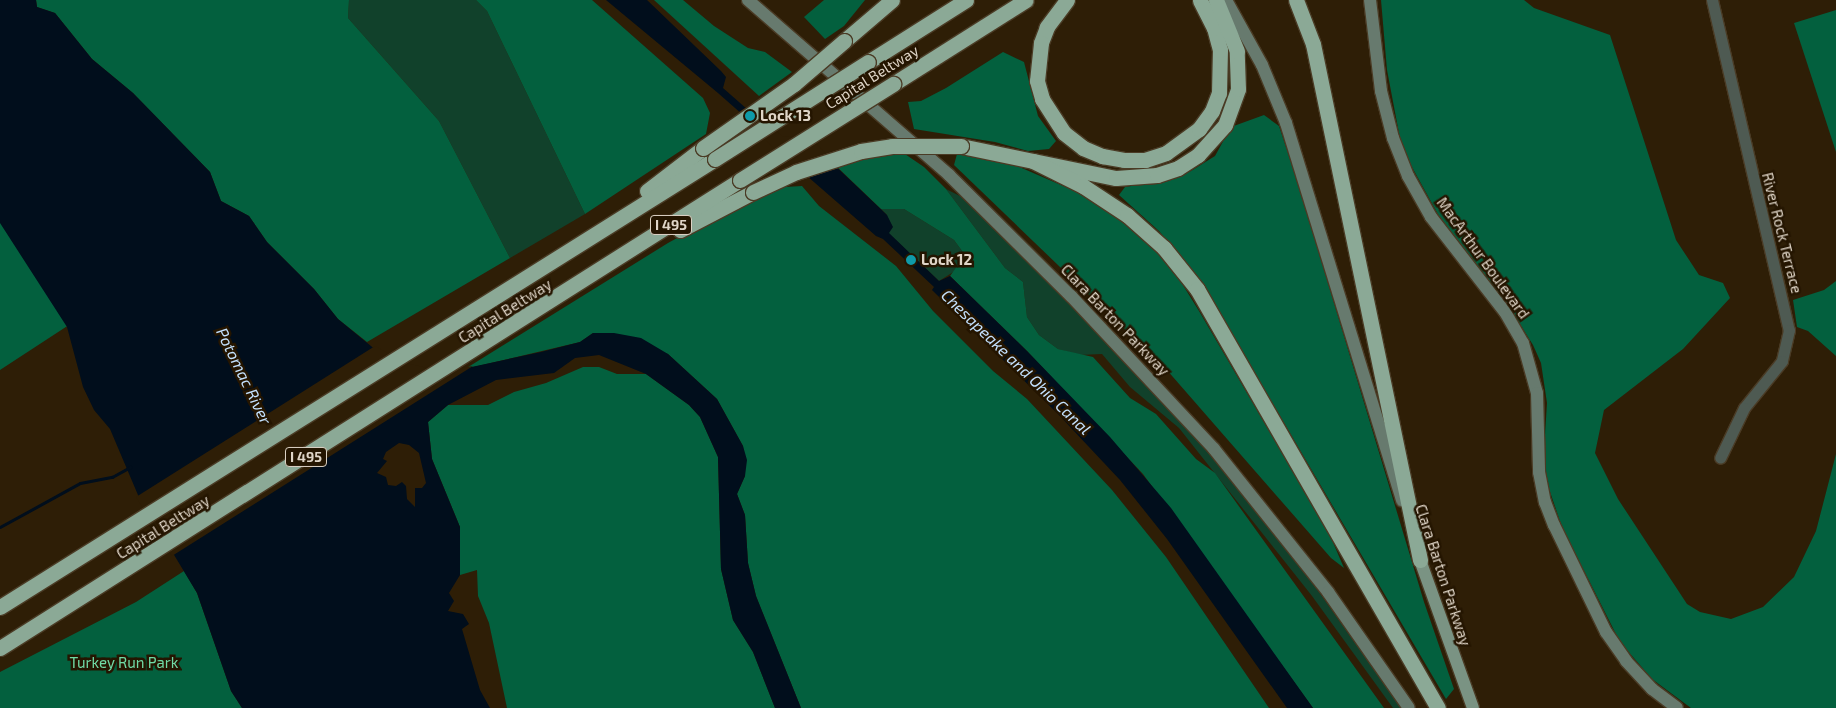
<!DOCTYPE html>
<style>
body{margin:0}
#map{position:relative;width:1836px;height:708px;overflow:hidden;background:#2e1e06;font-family:"Exo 2",sans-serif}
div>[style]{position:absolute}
.green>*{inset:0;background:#11412b}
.forest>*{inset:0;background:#03603e}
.water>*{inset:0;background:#010e1c}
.pier>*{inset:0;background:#2e1e06}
.stream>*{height:3px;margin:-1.5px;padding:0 1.5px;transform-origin:1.5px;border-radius:1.5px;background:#010e1c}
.roads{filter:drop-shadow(1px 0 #4a3b25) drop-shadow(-1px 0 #4a3b25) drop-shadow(0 1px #4a3b25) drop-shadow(0 -1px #4a3b25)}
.minor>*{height:11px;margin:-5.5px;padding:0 5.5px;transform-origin:5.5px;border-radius:5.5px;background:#4e5a52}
.secondary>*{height:12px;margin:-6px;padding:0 6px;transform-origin:6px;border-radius:6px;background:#677a6e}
.primary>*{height:12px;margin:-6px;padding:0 6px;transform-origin:6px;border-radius:6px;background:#7a9383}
.motorway>*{height:15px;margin:-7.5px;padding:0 7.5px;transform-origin:7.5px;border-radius:7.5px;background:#8ba996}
.bridges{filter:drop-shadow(1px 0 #4a3b25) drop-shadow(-1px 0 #4a3b25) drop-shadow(0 1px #4a3b25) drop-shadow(0 -1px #4a3b25)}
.motorway-bridge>*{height:15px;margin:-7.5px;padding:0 7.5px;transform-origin:7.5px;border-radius:7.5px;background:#8ba996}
.dots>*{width:14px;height:14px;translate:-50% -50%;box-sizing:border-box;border:2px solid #241500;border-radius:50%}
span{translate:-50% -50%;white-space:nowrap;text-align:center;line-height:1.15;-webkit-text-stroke:5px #241500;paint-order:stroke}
.shield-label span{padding:1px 4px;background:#241500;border:1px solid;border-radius:4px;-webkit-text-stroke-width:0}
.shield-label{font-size:14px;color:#dfd5c7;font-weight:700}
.street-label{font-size:15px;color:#dfd5c7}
.poi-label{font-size:15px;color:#dfd5c7;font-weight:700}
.left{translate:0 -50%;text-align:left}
.park-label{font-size:15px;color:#70dba6}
.water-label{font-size:16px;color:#c4e2ff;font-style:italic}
</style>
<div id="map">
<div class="green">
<i style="clip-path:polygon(349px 0,476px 0,487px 11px,585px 214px,510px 258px,439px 121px,348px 18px)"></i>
<i style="clip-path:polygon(946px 189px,960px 196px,1058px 291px,1214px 457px,1304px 571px,1401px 708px,1393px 708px,1312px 596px,1179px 428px,1130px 387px,1102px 354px,1079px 355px,1058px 349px,1039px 335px,1027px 317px,1023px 282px,1005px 268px)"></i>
<i style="clip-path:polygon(881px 209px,904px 209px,954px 240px,965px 255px,958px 269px,939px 281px,888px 233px,887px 215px)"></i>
</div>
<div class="forest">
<i style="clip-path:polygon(36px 0,349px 0,348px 18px,439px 121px,510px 258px,367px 342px,338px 319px,314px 289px,267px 242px,249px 216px,221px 201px,210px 172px,133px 93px,92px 59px,55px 13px,37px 7px)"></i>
<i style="clip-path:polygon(476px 0,592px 0,703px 98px,710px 113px,706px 134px,585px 214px,487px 11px)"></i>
<i style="clip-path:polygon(654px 0,683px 0,714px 26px,748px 48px,765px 52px,792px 72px,759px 96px)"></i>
<i style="clip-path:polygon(824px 0,865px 0,844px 26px,825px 39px,804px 17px)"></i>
<i style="clip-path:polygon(1381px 0,1524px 0,1534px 8px,1610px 35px,1676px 240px,1699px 275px,1723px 283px,1730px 298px,1683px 349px,1604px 410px,1595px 453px,1618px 499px,1687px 604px,1700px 612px,1731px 619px,1763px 607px,1794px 577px,1816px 531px,1836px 454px,1836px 708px,1691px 708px,1652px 679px,1620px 642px,1562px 527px,1547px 483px,1544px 450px,1547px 403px,1541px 363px,1533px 345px,1505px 300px,1445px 227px,1402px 149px,1387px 70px)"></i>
<i style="clip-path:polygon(1836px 10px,1836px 152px,1794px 23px)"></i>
<i style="clip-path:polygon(1003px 52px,1024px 62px,1038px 116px,1056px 141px,1049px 149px,1028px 151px,995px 142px,914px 129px,908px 102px,921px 101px,946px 88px)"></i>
<i style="clip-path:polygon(1264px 115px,1279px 126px,1297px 180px,1424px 602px,1454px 689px,1446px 699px,1199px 278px,1159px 231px,1119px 195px,1125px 187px,1169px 180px,1191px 171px,1215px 156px,1231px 127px)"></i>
<i style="clip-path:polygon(902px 152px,924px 167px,946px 189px,1005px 268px,1023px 282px,1027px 317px,1039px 335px,1058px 349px,1093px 357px,1130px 398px,1156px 414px,1196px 459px,1215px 473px,1384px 708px,1313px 708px,1143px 474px,1027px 351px,950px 276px,965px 255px,954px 240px,904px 209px,881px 209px,834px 164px)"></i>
<i style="clip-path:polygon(957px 154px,1008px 162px,1084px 195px,1132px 226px,1160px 256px,1181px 282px,1199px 311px,1329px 533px,1344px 568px,1331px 558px,1166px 369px,954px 165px)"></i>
<i style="clip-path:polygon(802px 186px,819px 206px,896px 266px,933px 311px,993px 371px,1027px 399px,1112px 490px,1166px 557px,1269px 708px,801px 708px,756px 596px,748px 563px,745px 515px,737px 494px,745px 476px,743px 446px,717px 399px,668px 354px,593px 333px,580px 342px,465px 369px,668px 243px,768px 188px)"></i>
<i style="clip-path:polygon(0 207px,75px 321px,0 370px)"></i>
<i style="clip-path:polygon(1836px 281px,1836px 356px,1808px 331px,1797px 327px,1793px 300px,1824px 290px)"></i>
<i style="clip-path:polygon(583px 367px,599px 367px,617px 374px,646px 374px,689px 405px,700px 417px,718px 457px,721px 569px,733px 620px,753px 652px,775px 708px,507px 708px,489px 623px,478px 596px,477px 570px,460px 575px,460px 527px,432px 459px,428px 422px,448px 405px,488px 405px,514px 392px,546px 383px)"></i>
<i style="clip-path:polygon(184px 571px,197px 593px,231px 691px,242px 708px,0 708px,0 672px,136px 602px)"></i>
</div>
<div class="water">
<i style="clip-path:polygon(evenodd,0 0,36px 0,37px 7px,55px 13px,92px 59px,133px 93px,210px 172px,221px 201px,249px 216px,267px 242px,314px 289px,338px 319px,377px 351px,405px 366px,439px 374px,541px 352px,580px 342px,593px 333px,614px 333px,641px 338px,668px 354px,717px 399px,743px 446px,747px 460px,745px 476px,737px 494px,745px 515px,748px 563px,756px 596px,801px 708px,775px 708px,753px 652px,733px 620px,721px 569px,718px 457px,700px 417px,689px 405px,646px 374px,599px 355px,575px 358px,554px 373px,496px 380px,448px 405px,428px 422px,432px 459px,460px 527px,460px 575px,449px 593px,454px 601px,448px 611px,463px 614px,469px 624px,462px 629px,480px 690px,490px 708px,242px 708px,231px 691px,197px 593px,138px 495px,110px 429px,94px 410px,83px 387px,67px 327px,0 223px,0 0,399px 443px,409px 445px,419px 453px,426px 483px,422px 488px,415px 488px,415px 507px,407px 499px,406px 486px,402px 482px,396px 486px,388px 485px,386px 477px,377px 473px,387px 461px,383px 459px,386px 452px,399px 443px)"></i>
<i style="clip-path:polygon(606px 0,647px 0,721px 71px,726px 77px,723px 88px,781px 139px,808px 140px,887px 215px,893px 227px,889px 233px,939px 281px,950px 276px,1027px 351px,1110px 437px,1171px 508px,1313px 708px,1287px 708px,1167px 539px,1120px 480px,1058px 414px,932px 290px,934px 287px,883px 239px,876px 236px,776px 149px,776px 144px,718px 93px)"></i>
</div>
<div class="pier">
<i style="clip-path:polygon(748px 106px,782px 136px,810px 138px,835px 162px,802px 175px,737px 113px)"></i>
<i style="clip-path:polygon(375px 346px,406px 363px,440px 371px,473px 366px,172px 556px,136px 497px)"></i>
</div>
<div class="stream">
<i style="left:0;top:527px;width:91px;rotate:-28.8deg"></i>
<i style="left:80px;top:483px;width:33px;rotate:-11deg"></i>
<i style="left:112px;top:477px;width:21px;rotate:-29deg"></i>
</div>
<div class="roads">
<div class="minor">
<i style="left:1712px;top:0;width:339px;rotate:76.9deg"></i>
<i style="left:1789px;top:330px;width:32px;rotate:103deg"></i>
<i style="left:1782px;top:361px;width:60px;rotate:129deg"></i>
<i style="left:1744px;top:408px;width:55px;rotate:115.6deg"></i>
</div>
<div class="secondary">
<i style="left:748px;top:0;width:267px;rotate:41deg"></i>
<i style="left:949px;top:175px;width:172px;rotate:44.8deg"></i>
<i style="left:1071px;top:296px;width:209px;rotate:46.9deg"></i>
<i style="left:1214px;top:449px;width:183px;rotate:51.4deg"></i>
<i style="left:1328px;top:592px;width:141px;rotate:55.1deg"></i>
<i style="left:1226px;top:0;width:74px;rotate:61deg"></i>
<i style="left:1262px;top:65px;width:63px;rotate:67.5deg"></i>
<i style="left:1286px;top:123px;width:395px;rotate:72.9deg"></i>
<i style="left:1370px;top:0;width:92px;rotate:83.1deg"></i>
<i style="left:1381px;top:91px;width:49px;rotate:75.7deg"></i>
<i style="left:1393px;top:138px;width:41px;rotate:68.5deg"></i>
<i style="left:1408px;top:176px;width:47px;rotate:60.7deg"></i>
<i style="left:1431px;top:217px;width:120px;rotate:52.1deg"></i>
<i style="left:1505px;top:312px;width:36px;rotate:60deg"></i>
<i style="left:1523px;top:343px;width:52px;rotate:74.4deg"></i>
<i style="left:1537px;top:393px;width:79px;rotate:88.5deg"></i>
<i style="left:1539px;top:472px;width:31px;rotate:79deg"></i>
<i style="left:1545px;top:502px;width:25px;rotate:69deg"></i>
<i style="left:1554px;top:525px;width:119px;rotate:64.1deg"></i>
<i style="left:1606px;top:632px;width:35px;rotate:55deg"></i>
<i style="left:1626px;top:661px;width:38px;rotate:47deg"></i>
<i style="left:1652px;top:689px;width:31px;rotate:37deg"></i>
</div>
<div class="primary">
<i style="left:1420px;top:560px;width:157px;rotate:70.3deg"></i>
</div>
<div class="motorway">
<i style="left:1067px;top:0;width:34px;rotate:127deg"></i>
<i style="left:1047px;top:27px;width:17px;rotate:111deg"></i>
<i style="left:1041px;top:43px;width:38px;rotate:96deg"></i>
<i style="left:1037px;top:81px;width:19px;rotate:74deg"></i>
<i style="left:1042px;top:99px;width:40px;rotate:57.1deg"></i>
<i style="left:1064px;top:133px;width:24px;rotate:38deg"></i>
<i style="left:1083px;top:148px;width:21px;rotate:23deg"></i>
<i style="left:1102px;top:156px;width:22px;rotate:10deg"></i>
<i style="left:1124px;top:160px;width:21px"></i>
<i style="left:1145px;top:160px;width:22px;rotate:-18deg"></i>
<i style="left:1166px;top:153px;width:41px;rotate:-36deg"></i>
<i style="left:1199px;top:129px;width:22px;rotate:-54deg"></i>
<i style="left:1212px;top:111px;width:19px;rotate:-69deg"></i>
<i style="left:1219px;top:93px;width:43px;rotate:-88.7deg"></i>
<i style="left:1220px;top:50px;width:23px;rotate:-105deg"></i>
<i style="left:1214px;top:28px;width:31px;rotate:-117deg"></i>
<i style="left:1296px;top:0;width:47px;rotate:68.9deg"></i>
<i style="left:1313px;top:44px;width:527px;rotate:78.28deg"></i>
<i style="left:844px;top:41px;width:63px;rotate:-40.5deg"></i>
<i style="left:868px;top:62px;width:116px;rotate:-32.3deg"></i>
<i style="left:893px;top:84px;width:157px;rotate:-32.3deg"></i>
<i style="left:961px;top:146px;width:158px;rotate:11.7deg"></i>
<i style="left:1116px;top:178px;width:41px;rotate:-4.2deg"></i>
<i style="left:1157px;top:175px;width:22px;rotate:-18deg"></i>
<i style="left:1178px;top:168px;width:24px;rotate:-33deg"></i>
<i style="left:1198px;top:155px;width:40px;rotate:-48deg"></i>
<i style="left:1225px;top:125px;width:38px;rotate:-70deg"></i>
<i style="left:1238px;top:89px;width:38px;rotate:-92deg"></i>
<i style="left:1237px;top:51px;width:55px;rotate:-112.4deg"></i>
<i style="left:1033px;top:161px;width:56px;rotate:26.6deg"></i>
<i style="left:1083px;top:186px;width:53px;rotate:33.4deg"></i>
<i style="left:1127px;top:215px;width:50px;rotate:41.7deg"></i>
<i style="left:1164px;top:248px;width:53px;rotate:51.2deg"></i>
<i style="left:1197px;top:289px;width:483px;rotate:60.1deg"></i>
<i style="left:647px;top:191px;width:71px;rotate:-37.5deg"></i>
<i style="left:680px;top:230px;width:82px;rotate:-27.5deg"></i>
<i style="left:0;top:607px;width:844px;rotate:-32.07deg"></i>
<i style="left:0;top:648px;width:876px;rotate:-32.31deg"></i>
</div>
</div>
<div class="bridges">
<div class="motorway-bridge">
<i style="left:703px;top:148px;width:111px;rotate:-35.1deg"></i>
<i style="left:794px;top:84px;width:66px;rotate:-40.7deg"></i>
<i style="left:715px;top:159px;width:181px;rotate:-32.4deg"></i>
<i style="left:740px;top:180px;width:181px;rotate:-32.1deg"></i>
<i style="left:753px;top:192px;width:47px;rotate:-24.9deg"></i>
<i style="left:796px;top:172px;width:68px;rotate:-17.9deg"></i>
<i style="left:861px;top:151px;width:31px;rotate:-9deg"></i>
<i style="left:892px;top:146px;width:69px"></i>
</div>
</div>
<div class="dots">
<i style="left:750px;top:116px;background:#0f9aa8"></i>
<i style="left:911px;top:260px;background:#0f9aa8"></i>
</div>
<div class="shield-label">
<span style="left:671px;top:225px">I 495</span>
<span style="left:306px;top:457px">I 495</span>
</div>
<div class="street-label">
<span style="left:872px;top:77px;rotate:-32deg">Capital Beltway</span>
<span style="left:1782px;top:233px;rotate:76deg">River Rock Terrace</span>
<span style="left:1483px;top:258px;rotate:54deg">MacArthur Boulevard</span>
<span style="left:505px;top:311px;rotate:-32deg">Capital Beltway</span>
<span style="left:1115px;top:320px;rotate:46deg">Clara Barton Parkway</span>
<span style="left:163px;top:527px;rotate:-32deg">Capital Beltway</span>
<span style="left:1443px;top:575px;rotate:72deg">Clara Barton Parkway</span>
</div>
<div class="poi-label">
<span class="left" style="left:760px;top:116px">Lock 13</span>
<span class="left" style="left:921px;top:260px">Lock 12</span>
</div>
<div class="park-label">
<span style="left:124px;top:663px">Turkey Run Park</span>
</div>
<div class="water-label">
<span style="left:1016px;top:362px;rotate:44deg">Chesapeake and Ohio Canal</span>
<span style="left:244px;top:376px;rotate:64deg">Potomac River</span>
</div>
</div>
